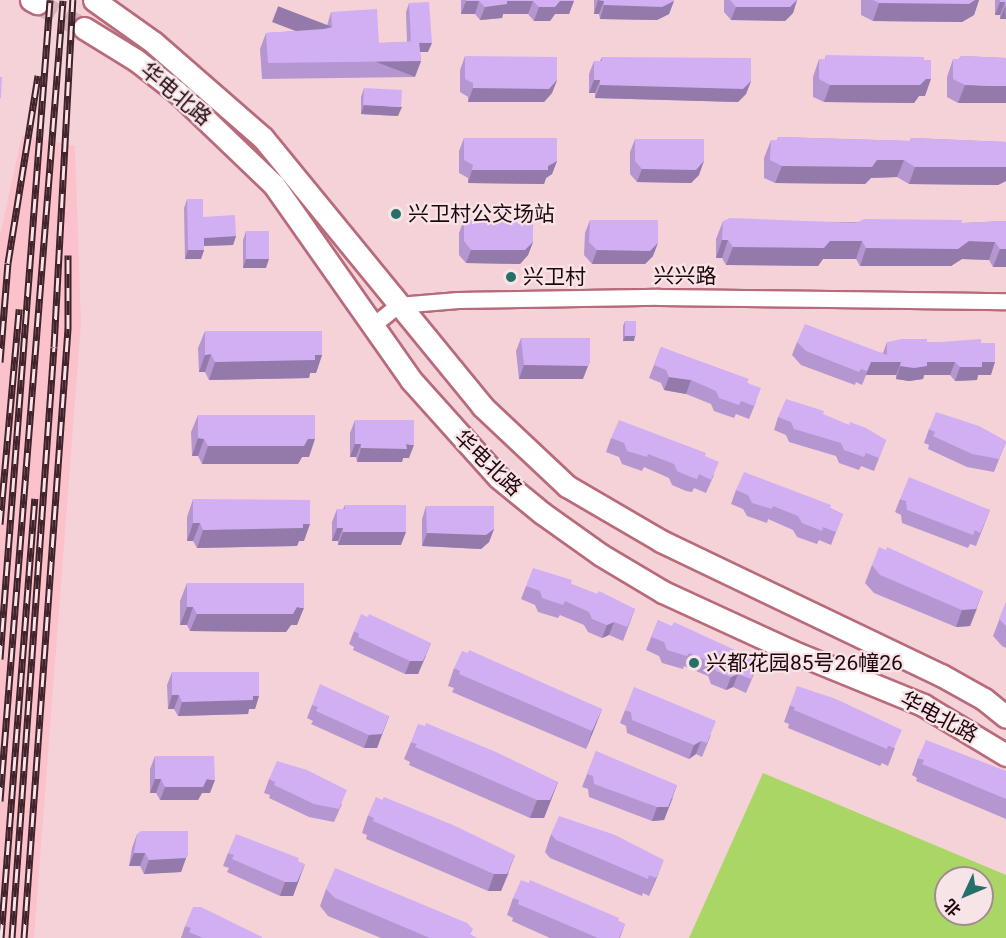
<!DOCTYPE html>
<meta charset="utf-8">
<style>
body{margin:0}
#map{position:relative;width:1006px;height:938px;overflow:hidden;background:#f5d2d7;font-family:Roboto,"Noto Sans SC",sans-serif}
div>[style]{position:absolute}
.built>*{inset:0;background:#fbc2cc}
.green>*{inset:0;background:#aad666}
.secondary-tunnel>*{height:21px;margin-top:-10.5px;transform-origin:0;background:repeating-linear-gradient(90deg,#d5b3b9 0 21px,transparent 0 31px)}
.roads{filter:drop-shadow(2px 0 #b86b7a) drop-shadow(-2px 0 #b86b7a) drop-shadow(0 2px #b86b7a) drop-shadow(0 -2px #b86b7a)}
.minor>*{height:15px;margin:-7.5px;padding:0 7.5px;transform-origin:7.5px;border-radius:7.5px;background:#fff}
.secondary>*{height:21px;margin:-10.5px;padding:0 10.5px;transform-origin:10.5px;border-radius:10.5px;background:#fff}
.rail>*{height:7px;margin-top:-3.5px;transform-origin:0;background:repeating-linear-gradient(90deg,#f6e4e7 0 14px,#40232a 0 28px);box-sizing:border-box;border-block:2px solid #40232a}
.wall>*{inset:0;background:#b596d1}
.shaded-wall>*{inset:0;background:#937aaa;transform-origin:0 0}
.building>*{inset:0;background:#d2aff3;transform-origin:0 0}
.dots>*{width:16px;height:16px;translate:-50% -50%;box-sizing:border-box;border:3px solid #f6e4e7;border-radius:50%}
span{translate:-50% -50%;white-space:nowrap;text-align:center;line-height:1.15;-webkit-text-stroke:4.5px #f6e4e7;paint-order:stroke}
.street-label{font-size:21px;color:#22060d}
.poi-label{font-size:21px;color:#22060d}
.left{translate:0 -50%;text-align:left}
.north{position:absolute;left:934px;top:866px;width:60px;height:60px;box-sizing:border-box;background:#f6e4e7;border:2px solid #a18b90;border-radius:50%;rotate:226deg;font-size:16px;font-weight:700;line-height:24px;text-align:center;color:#22060d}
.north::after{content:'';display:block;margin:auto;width:21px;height:27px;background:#27706a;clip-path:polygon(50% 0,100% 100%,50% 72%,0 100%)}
</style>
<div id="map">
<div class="built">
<i style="clip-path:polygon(22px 135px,75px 146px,81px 323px,34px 938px,0 938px,0 235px)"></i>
</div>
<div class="green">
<i style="clip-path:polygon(evenodd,763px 773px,1006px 875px,1006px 938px,689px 938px,763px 773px,946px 878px,982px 878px,982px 914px,946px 914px,946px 878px)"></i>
</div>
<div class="secondary-tunnel">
<i style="left:37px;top:3px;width:53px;rotate:28deg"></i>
</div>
<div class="roads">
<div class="minor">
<i style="left:372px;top:326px;width:33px;rotate:-39deg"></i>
<i style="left:398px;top:305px;width:60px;rotate:-4.8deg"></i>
<i style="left:458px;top:300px;width:201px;rotate:-0.9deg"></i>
<i style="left:659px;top:297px;width:347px;rotate:0.7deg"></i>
</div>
<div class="secondary">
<i style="left:31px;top:0;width:7px;rotate:27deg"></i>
<i style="left:94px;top:0;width:72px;rotate:35.4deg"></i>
<i style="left:153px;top:42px;width:146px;rotate:41.1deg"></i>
<i style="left:263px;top:138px;width:346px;rotate:50.7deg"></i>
<i style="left:482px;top:406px;width:117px;rotate:43.3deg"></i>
<i style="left:567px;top:486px;width:109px;rotate:30.3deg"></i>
<i style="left:661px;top:541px;width:310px;rotate:25.6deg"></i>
<i style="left:941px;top:675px;width:49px;rotate:29.2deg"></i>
<i style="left:984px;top:699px;width:28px;rotate:39deg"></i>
<i style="left:84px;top:28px;width:61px;rotate:31.6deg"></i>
<i style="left:136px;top:60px;width:52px;rotate:38deg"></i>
<i style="left:177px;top:92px;width:134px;rotate:43.8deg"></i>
<i style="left:274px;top:185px;width:238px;rotate:54.9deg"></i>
<i style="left:411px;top:380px;width:130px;rotate:48.1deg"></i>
<i style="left:498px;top:477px;width:57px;rotate:39.3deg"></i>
<i style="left:542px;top:513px;width:72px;rotate:35.4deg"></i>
<i style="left:601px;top:555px;width:72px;rotate:30.8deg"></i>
<i style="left:663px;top:592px;width:141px;rotate:24.7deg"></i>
<i style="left:791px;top:651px;width:143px;rotate:22.2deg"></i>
<i style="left:923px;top:705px;width:97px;rotate:31.1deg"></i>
</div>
</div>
<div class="rail">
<i style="left:0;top:362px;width:99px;rotate:-85.4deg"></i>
<i style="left:8px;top:263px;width:190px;rotate:-80.9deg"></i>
<i style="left:0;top:524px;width:216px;rotate:-84.9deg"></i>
<i style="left:0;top:659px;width:661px;rotate:-85.66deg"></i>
<i style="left:0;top:801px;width:803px;rotate:-85.5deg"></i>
<i style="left:1px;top:938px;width:441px;rotate:-85.6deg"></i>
<i style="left:12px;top:938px;width:592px;rotate:-85.94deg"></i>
<i style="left:54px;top:347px;width:348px;rotate:-86.9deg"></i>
<i style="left:24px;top:938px;width:611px;rotate:-85.87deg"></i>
<i style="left:68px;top:329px;width:74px;rotate:-90deg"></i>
</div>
<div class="wall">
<i style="clip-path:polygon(461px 0,574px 0,569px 14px,555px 14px,550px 21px,534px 21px,528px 14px,503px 14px,502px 18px,480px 20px,475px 14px,461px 14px)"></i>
<i style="clip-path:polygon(594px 0,674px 0,669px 14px,657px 20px,600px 19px,599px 14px,594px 14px)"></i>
<i style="clip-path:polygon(724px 0,797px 0,793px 13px,785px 21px,731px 20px,724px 12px)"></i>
<i style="clip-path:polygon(861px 0,979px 0,974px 15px,962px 22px,873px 21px,861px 15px)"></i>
<i style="clip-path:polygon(995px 0,1006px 0,1006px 19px,1000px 19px,1000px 15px,995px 15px)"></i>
<i style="clip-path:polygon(409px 3px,428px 52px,420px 52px,421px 61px,415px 77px,262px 79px,260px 49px,266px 33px,326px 29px,331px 12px,379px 43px,407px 42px,406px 12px)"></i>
<i style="clip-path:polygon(826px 55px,925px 96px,919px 96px,914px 103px,824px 102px,813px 97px,813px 77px,819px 59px,825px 59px)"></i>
<i style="clip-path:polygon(465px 56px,557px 80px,552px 93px,544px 102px,468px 102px,468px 97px,460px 92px,460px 70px)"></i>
<i style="clip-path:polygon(961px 56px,1006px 58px,958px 103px,947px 97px,947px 77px,953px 59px,959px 59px)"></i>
<i style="clip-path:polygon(602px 57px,751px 81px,746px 94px,738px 102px,595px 98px,595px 93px,589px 93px,589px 74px,594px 61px,600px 61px)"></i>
<i style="clip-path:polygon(364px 88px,398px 116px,361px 114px,361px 97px)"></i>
<i style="clip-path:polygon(778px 137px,910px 141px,911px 138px,1006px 142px,1006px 181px,998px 185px,909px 184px,897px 177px,871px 178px,865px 184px,775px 183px,764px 178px,764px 158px,771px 140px,777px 140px)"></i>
<i style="clip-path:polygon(464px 138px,557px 161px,552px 174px,546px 178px,544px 184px,468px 183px,468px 178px,459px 173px,459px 151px)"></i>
<i style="clip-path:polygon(635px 139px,699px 175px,691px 183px,637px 182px,630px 174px,630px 152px)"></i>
<i style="clip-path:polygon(187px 199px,203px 217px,236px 236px,233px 245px,204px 246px,204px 250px,201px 259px,185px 259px,184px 208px)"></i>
<i style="clip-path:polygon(464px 219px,533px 242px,528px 255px,520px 264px,466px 263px,459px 255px,459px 233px)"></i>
<i style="clip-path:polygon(590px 220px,653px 256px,645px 264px,592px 264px,584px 255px,585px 233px)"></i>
<i style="clip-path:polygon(723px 221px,962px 223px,1006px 221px,1006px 267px,993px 267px,989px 260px,962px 259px,951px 266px,860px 266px,856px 259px,823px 259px,818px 266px,726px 265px,722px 258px,716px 258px,716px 239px)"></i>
<i style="clip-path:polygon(246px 231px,266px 268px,243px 268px,243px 240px)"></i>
<i style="clip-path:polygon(625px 321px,634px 341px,623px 341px,623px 326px)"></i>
<i style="clip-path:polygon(205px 331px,322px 355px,316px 373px,310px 373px,309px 378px,209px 380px,205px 372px,199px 372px,198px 348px)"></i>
<i style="clip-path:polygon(521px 338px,583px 379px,519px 379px,516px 351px)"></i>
<i style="clip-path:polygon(797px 342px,883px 353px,887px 342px,981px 343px,991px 375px,978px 375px,977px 380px,955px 381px,950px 375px,924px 375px,923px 379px,909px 381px,896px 379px,896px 375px,866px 375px,862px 385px,856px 382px,855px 385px,801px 365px,792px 355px)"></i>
<i style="clip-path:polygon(661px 347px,748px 383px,756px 402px,749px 419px,736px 414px,734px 418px,714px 411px,711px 404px,686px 394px,664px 390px,661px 383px,649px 378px)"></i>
<i style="clip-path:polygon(198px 415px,309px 457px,302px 457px,298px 464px,202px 464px,198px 456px,192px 456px,191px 432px)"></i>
<i style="clip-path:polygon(823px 415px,886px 440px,874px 471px,861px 466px,859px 470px,839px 463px,836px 456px,789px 442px,786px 435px,774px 430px,778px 417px)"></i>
<i style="clip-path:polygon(355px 420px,409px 458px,403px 458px,402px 462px,357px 462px,356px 457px,350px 457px,350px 433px)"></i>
<i style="clip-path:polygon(929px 429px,1006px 442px,994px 472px,967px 467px,928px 449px,929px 445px,924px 443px)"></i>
<i style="clip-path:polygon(611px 438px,705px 456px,714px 475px,706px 493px,694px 488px,692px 492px,686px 491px,672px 485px,669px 478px,644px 467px,642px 471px,622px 464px,619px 457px,606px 452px)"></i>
<i style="clip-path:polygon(736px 490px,830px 508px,843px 514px,831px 545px,819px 540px,817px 544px,797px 537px,793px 530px,768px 519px,767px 523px,747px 516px,743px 509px,731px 504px)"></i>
<i style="clip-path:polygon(193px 499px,304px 541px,299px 541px,297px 546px,197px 548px,193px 541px,187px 541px,187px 517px)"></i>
<i style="clip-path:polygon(900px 499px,990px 510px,976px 546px,970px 544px,968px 548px,902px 523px,901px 515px,895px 512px)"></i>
<i style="clip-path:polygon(345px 505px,401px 545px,338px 545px,338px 541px,332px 541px,332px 522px,337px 509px,343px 509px)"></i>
<i style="clip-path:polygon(426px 506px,494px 529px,489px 542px,481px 549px,422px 546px,422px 519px)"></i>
<i style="clip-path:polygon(872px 565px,977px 609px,970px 626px,956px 627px,874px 593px,865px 583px)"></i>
<i style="clip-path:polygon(187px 583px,297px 625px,291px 625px,286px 632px,190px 631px,187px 625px,180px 625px,180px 601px)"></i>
<i style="clip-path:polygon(571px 584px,635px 609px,623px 641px,609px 635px,602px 638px,588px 632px,584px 625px,560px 615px,558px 618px,538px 612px,535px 605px,521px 599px,526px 586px)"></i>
<i style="clip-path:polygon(1006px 602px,1006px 648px,1002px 646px,993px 636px)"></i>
<i style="clip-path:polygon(658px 620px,754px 674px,746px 693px,733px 687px,726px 690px,711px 684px,708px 676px,684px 666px,683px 669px,662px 663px,659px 656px,646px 650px)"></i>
<i style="clip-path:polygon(354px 631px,426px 656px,418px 674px,405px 674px,353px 650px,354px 647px,349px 644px)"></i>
<i style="clip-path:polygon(454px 668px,602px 709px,586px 749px,452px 692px,454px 688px,448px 686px)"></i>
<i style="clip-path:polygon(172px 672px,259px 696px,255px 709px,249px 709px,248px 714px,178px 716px,174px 709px,168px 709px,167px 685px)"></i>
<i style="clip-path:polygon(312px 705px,389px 716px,377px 748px,364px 748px,311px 724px,313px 721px,307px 718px)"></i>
<i style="clip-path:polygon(790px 705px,895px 748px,888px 766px,882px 763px,880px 766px,788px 728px,789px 724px,784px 722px)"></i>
<i style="clip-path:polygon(625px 710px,711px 735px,702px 757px,696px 754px,689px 759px,627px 733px,626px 726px,620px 723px)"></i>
<i style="clip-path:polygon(411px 742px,558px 782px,544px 818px,530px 818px,409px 765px,410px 762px,404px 759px)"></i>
<i style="clip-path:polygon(596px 751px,673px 798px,664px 820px,652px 821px,589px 797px,588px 789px,582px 787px)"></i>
<i style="clip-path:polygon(155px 756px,210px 793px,202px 793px,198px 800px,160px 800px,156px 793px,150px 793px,150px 769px)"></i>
<i style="clip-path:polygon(918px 758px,1006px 771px,1006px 819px,916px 781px,917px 778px,912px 775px)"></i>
<i style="clip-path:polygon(269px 779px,342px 804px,334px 822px,309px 817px,269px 798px,270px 795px,264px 793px)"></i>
<i style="clip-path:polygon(368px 815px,509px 873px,501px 891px,488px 891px,366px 839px,367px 835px,362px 833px)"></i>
<i style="clip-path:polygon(137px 834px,183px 866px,181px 872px,144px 874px,140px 866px,129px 866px,132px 848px)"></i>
<i style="clip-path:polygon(551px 834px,657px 877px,649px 896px,643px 893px,642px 896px,550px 858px,545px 852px)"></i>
<i style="clip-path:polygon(228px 853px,298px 861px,300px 877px,293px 896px,280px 896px,227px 872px,229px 868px,223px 866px)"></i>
<i style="clip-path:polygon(326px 889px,471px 935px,477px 938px,381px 938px,328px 916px,320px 906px)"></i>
<i style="clip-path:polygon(513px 898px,618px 921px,625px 924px,620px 938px,550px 938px,512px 921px,513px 918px,507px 915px)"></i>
<i style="clip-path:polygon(185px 926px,262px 938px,181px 938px)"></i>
</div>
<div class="shaded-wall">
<i style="clip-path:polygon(598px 0,604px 1px,599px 14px,594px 14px)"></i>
<i style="clip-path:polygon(797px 0,793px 13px,785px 21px,731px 20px,736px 7px)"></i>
<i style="clip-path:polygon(979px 0,974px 15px,962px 22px,873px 21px,879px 3px)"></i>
<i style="clip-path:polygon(466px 1px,479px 1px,475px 14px,461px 14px)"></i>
<i style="clip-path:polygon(507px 1px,533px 1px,528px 14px,503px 14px,502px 18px,480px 20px,485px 7px)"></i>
<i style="clip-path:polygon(560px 1px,574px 1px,569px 14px,555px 14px,550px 21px,534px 21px,539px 7px)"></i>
<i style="clip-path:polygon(674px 1px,669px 14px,657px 20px,600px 19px,604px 5px)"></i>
<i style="clip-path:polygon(1000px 2px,1005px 2px,1000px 15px,995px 15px)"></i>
<i style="clip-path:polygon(1005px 6px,1006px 19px,1000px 19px)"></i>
<i style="clip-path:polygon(411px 43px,432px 43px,428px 52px,408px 52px)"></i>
<i style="left:421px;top:61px;width:17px;height:153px;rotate:111deg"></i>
<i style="clip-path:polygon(926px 79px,931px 79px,925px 96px,919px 96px,914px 103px,824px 102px,830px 85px)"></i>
<i style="clip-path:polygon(557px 80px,552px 93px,544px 102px,468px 102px,473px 88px)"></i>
<i style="clip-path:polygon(594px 80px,600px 80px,595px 93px,589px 93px)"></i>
<i style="clip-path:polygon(751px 81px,746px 94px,738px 102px,595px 98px,600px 85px)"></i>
<i style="clip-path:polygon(965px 85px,1006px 86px,1006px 103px,958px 103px)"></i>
<i style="clip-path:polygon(364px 105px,402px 107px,398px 116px,361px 114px)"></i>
<i style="clip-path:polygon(877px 160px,904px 160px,897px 177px,871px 178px,865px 184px,775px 183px,782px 166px)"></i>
<i style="clip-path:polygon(557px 161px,552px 174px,546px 178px,544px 184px,468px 183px,472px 170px,548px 166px)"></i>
<i style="clip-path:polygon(704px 161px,699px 175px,691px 183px,637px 182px,642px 169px)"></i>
<i style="clip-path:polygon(915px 167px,1006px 167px,1006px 181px,998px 185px,909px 184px)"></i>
<i style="clip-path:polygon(236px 236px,233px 245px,200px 246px,204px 238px)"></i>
<i style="clip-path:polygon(722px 240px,728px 240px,722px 258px,716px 258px)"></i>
<i style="clip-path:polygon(830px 241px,862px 241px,856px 259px,823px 259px,818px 266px,726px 265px,733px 247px)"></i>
<i style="clip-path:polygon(969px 241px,995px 242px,989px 260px,962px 259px,951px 266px,860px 266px,866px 248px)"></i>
<i style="clip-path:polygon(533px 242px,528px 255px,520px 264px,466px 263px,471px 250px)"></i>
<i style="clip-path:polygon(658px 243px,653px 256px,645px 264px,592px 264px,597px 250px)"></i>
<i style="clip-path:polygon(1000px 249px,1006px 249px,1006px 267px,993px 267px)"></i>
<i style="clip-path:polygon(188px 250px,204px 250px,201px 259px,185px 259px)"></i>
<i style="clip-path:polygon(246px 259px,269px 259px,266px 268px,243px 268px)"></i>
<i style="clip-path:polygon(625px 336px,635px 336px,634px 341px,623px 341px)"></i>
<i style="clip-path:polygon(211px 354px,205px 372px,199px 372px,205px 355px)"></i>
<i style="clip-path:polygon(315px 355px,322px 355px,316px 373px,310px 373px,309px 378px,209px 380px,215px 362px)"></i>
<i style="clip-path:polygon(590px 361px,583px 379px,519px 379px,524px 365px)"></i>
<i style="clip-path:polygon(871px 362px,901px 362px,896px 375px,866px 375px,862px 385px)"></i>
<i style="clip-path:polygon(927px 362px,955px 362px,950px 375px,924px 375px,923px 379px,909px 381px,896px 379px,900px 366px)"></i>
<i style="clip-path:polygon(982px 362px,995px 362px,991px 375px,978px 375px,977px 380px,955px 381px,960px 367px)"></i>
<i style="clip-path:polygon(669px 377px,691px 380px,686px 394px,664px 390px)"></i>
<i style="clip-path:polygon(198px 438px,204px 439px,198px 456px,192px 456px)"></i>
<i style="clip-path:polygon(308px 439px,315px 439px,309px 457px,302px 457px,298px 464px,202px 464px,208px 446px)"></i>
<i style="clip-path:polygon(355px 444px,361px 444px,356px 457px,350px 457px)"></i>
<i style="clip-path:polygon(406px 444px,414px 445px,409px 458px,403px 458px,402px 462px,357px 462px,361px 448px)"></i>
<i style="clip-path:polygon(193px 523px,200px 523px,193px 541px,187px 541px)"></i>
<i style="clip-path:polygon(303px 524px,310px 524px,304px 541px,299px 541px,297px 546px,197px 548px,203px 530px)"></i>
<i style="clip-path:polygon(337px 528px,343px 528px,338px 541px,332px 541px)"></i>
<i style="clip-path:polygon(494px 529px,489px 542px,481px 549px,422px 546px,427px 533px)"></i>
<i style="clip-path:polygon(343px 532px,406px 532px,401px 545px,338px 545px)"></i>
<i style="clip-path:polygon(983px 591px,970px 626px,956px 627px,962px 610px)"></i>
<i style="clip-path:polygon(187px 607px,193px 607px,187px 625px,180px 625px)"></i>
<i style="clip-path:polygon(297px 607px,304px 608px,297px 625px,291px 625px,286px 632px,190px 631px,197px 614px)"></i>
<i style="clip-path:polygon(614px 622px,609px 635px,602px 638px,607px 625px)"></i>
<i style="clip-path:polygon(431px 643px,418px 674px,405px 674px,410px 661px)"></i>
<i style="clip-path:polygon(738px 674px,733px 687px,726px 690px,731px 677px)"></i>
<i style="clip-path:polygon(172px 695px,179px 695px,174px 709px,168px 709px)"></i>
<i style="clip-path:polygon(253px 696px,259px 696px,255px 709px,249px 709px,248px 714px,178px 716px,182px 702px)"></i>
<i style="clip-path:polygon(602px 709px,595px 727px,586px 749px,592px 731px)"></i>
<i style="clip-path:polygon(389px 716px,377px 748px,364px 748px,369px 735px)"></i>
<i style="clip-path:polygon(701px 741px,696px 754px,689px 759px,694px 745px)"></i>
<i style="clip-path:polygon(155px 779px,161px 779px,156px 793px,150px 793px)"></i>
<i style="clip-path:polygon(207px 779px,215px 780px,210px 793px,202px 793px,198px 800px,160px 800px,165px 787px)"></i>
<i style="clip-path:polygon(558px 782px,544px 818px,530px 818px,537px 800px)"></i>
<i style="clip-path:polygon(677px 785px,664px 820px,652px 821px,657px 807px)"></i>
<i style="clip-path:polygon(134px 853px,145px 853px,140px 866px,129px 866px)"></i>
<i style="clip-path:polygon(188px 853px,181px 872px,144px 874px,149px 860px)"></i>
<i style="clip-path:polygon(515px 855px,501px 891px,488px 891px,494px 874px)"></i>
<i style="clip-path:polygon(664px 860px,657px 877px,649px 896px,656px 878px)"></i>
<i style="clip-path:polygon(305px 864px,293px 896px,280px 896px,285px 882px)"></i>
</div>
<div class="building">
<i style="clip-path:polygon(466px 0,574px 0,574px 1px,560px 1px,555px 7px,539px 7px,533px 1px,507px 1px,507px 4px,485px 7px,479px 1px,466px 1px)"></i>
<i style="clip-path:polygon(598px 0,674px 0,674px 1px,662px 7px,604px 5px,604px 1px)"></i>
<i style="clip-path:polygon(730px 0,797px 0,790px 7px,736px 7px)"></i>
<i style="clip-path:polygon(873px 0,975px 0,969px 4px,879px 3px)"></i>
<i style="clip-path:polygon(1000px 0,1006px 0,1006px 6px,1005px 2px,1000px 2px)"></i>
<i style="clip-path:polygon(429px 2px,432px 43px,420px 43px,419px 41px,411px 42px,409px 3px)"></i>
<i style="clip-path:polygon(377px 9px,379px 43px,419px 41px,421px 61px,268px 63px,266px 33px,324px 29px,332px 27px,331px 12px)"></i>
<i style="clip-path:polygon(826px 55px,924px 57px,924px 60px,931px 60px,931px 79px,926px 79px,920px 85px,830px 85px,819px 79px,819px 59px,826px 59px)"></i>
<i style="clip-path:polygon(465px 56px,557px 57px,557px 80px,549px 89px,473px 88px,473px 83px,465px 79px)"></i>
<i style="clip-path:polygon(961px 56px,1006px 58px,1006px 86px,965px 85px,953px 79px,953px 59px,960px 59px)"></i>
<i style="clip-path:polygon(602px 57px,751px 58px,751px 81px,743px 89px,600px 85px,600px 80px,594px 80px,594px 61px,602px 61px)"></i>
<i style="clip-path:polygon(0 77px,2px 77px,1px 98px,0 98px)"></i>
<i style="left:364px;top:88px;width:38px;height:17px;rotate:3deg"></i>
<i style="clip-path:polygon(778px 137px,911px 141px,911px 138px,1006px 142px,1006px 167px,915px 167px,904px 160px,877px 160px,872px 167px,782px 166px,770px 160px,771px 140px,778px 140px)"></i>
<i style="clip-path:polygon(464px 138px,557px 138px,557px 161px,548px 166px,548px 170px,472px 170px,473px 165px,464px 160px)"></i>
<i style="clip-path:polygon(635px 139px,704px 139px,704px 161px,696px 170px,642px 169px,635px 161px)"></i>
<i style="clip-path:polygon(187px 199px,203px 199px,203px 217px,235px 215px,236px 236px,204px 238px,204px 250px,188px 250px)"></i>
<i style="clip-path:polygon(730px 218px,856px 223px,864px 219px,962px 220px,962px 223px,1006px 221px,1006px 249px,1000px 249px,995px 242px,969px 241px,958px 249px,866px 248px,862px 241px,830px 241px,824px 248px,733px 247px,728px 240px,722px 240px,723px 221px)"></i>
<i style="clip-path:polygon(464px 219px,533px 220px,533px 242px,525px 250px,471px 250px,464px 241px)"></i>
<i style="clip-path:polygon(590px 220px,658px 220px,658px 243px,650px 251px,597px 250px,589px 242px)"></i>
<i style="left:246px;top:231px;width:23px;height:28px"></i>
<i style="left:625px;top:321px;width:11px;height:15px"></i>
<i style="clip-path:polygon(805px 324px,887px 355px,887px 342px,902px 339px,927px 339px,927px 343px,981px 339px,981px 343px,995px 343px,995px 362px,982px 362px,982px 367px,960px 367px,955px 362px,927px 362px,927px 366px,914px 368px,900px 366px,901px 362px,871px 362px,867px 371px,861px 369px,859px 372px,806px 351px,797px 342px)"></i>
<i style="clip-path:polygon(205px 331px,322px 331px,322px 355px,315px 355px,315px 360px,215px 362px,211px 354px,205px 355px)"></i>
<i style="clip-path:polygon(521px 338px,590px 338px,590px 361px,588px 366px,524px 365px)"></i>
<i style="clip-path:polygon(661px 347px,749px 379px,747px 383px,761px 388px,754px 406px,741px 401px,739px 405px,719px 398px,716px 391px,691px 380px,669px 377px,666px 370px,654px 365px)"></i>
<i style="clip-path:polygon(786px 399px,824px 411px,823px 414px,849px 425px,850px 422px,866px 428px,886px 440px,879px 458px,866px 453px,864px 457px,844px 450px,841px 443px,794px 429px,791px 422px,778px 417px)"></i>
<i style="clip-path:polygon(936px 412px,979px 426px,1006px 441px,999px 459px,972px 454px,933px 436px,935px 432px,929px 429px)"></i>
<i style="clip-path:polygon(198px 415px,315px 415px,315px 439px,308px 439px,304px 446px,208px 446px,204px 439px,198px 438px)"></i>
<i style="clip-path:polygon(355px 420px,414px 420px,414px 445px,406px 444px,407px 449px,361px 448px,361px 444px,355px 444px)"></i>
<i style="clip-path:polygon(619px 420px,706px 453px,705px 456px,719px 462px,711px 480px,699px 474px,697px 479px,691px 477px,677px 471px,674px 464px,648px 454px,647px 457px,627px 451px,624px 443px,611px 438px)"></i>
<i style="clip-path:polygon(744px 472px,831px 505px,830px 508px,843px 514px,836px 532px,823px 527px,822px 531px,802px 523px,798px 516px,773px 506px,772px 509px,752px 503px,748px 495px,736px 490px)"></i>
<i style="clip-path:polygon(909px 477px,990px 510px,980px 533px,975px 530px,973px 535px,907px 510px,906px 501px,900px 499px)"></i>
<i style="clip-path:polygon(193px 499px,310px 500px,310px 524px,303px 524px,303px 528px,203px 530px,200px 523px,193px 523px)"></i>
<i style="clip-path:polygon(345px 505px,406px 505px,406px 532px,343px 532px,343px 528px,337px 528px,337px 509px,345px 509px)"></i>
<i style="clip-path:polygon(426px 506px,494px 506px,494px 529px,486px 535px,427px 533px)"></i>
<i style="clip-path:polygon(879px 547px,886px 550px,887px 547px,983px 591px,976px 609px,962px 610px,880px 575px,872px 565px)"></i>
<i style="clip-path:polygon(533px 568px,572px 580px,571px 584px,597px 594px,599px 591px,635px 609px,627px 627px,614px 622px,607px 625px,592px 619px,589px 612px,565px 601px,563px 605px,542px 598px,540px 591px,526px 586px)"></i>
<i style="clip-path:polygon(187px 583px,304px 583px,304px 608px,297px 607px,293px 614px,197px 614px,193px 607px,187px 607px)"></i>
<i style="clip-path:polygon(1006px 602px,1006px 626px,999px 619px)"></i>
<i style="clip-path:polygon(361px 614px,368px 617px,369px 614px,431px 643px,423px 661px,410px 661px,358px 637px,359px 634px,354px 631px)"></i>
<i style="clip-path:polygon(658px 620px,672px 626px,674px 622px,759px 661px,751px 679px,738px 674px,731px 677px,716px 671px,713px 663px,689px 653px,687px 656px,667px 650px,664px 642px,651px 637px)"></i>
<i style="clip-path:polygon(469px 650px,602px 709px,592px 731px,459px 674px,460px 671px,454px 668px,462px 651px,468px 653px)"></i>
<i style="clip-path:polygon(172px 672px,259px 672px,259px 696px,253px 696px,253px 700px,182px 702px,179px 695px,172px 695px)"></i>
<i style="clip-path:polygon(320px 684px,389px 716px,382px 734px,369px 735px,316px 711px,318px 707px,312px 705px)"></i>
<i style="clip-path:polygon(797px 686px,836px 699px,902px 730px,894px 748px,888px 745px,887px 749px,794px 710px,795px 707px,790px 705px)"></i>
<i style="clip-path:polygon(634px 687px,716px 721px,707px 743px,701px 741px,694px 745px,632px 720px,631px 712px,625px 710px)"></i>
<i style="clip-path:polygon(426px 723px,496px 752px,558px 782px,550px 800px,537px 800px,415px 747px,417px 744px,411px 742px,418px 724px,425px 726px)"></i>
<i style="clip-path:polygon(926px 740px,1006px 771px,1006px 799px,922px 764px,924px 760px,918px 758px)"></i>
<i style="clip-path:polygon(596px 751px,677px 785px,668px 807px,657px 807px,594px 784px,593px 776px,587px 774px)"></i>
<i style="clip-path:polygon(155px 756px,214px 756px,215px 780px,207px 779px,203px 787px,165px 787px,161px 779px,155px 779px)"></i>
<i style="clip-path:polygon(277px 761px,307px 770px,347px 790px,339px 809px,314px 804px,274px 785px,275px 782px,269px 779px)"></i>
<i style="clip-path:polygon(376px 797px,382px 800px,384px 797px,453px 825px,515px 855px,507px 874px,494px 874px,373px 821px,374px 818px,368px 815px)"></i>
<i style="clip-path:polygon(559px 816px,615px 835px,664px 860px,656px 878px,649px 875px,648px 879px,556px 840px,551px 834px)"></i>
<i style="clip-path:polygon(141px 831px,188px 831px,188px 853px,186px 858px,149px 860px,145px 853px,134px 853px,137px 834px)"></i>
<i style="clip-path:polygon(236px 834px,299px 858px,298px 861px,305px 864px,297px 882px,285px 882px,232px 859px,234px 855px,228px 853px)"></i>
<i style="clip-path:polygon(335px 868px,467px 923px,473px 929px,470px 935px,477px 938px,430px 938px,335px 898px,326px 889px)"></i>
<i style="clip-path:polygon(521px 880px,529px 883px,530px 880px,619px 918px,618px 921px,625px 924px,619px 938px,598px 938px,518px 904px,519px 900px,513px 898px)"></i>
<i style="clip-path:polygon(193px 907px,201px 907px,262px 937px,262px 938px,203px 938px,189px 932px,191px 928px,185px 926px)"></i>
</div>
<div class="dots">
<i style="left:396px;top:214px;background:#27706a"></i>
<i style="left:511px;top:277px;background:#27706a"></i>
<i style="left:694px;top:663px;background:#27706a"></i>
</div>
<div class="street-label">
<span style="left:176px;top:94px;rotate:40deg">华电北路</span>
<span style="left:685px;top:276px">兴兴路</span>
<span style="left:488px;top:463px;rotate:44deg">华电北路</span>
<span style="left:939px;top:717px;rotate:28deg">华电北路</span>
</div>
<div class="poi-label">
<span class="left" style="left:408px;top:214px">兴卫村公交场站</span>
<span class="left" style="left:523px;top:277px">兴卫村</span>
<span class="left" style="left:706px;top:663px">兴都花园85号26幢26</span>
</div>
<div class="north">北</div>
</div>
